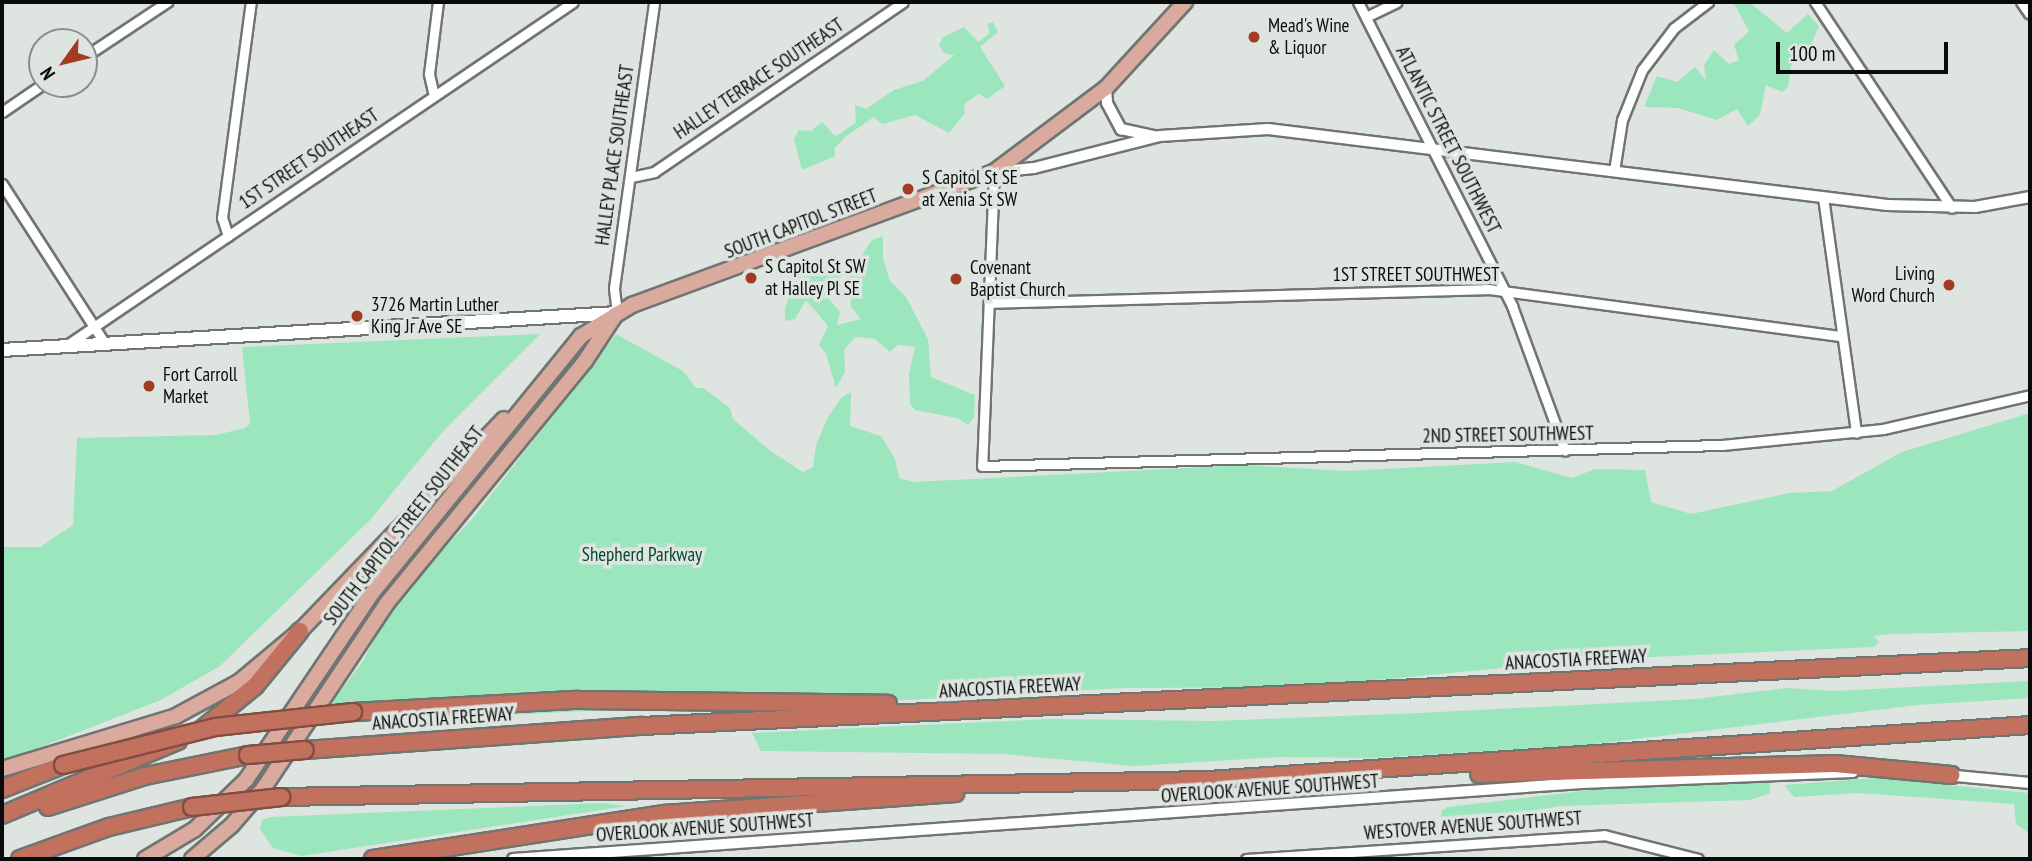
<!DOCTYPE html>
<style>
body{margin:0}
#map{position:relative;width:2032px;height:861px;overflow:hidden;background:#dee4e0;font-family:"PT Sans Narrow",sans-serif}
div>[style]{position:absolute}
.green>*{inset:0;background:#9ce6bd}
.roads{filter:drop-shadow(2px 0 #707572) drop-shadow(-2px 0 #707572) drop-shadow(0 2px #707572) drop-shadow(0 -2px #707572)}
.minor>*{height:9px;margin:-4.5px;padding:0 4.5px;transform-origin:4.5px;border-radius:4.5px;background:#fff}
.tertiary>*{height:10px;margin:-5px;padding:0 5px;transform-origin:5px;border-radius:5px;background:#fff}
.secondary>*{height:12px;margin:-6px;padding:0 6px;transform-origin:6px;border-radius:6px;background:#fff}
.primary>*{height:14px;margin:-7px;padding:0 7px;transform-origin:7px;border-radius:7px;background:#daaa9e}
.motorway>*{height:16px;margin:-8px;padding:0 8px;transform-origin:8px;border-radius:8px;background:#c2715e}
.bridges{filter:drop-shadow(2px 0 #824e41) drop-shadow(-2px 0 #824e41) drop-shadow(0 2px #824e41) drop-shadow(0 -2px #824e41)}
.motorway-bridge>*{height:16px;margin:-8px;padding:0 8px;transform-origin:8px;border-radius:8px;background:#c2715e}
.dots>*{width:19px;height:19px;translate:-50% -50%;box-sizing:border-box;border:4px solid #dee4e0;border-radius:50%}
span{translate:-50% -50%;white-space:nowrap;text-align:center;line-height:1.15;-webkit-text-stroke:7px #dee4e0;paint-order:stroke}
.poi-label{font-size:19px;color:#0a0c0b}
.left{translate:0 -50%;text-align:left}
.right{translate:-100% -50%;text-align:right}
.street-label{font-size:19px;color:#0a0c0b}
.park-label{font-size:19px;color:#07492d}
.frame{position:absolute;inset:0;border:4px solid #0a0c0b;pointer-events:none}
.north{position:absolute;left:28px;top:28px;width:70px;height:70px;box-sizing:border-box;background:#dee4e0;border:2px solid #898e8b;border-radius:50%;rotate:236deg;font-size:19px;font-weight:700;line-height:28px;text-align:center;color:#0a0c0b}
.north::after{content:'';display:block;margin:auto;width:24px;height:32px;background:#a33a22;clip-path:polygon(50% 0,100% 100%,50% 72%,0 100%)}
.scale{position:absolute;left:1776px;top:42px;width:172px;height:32px;box-sizing:border-box;border:4px solid #0a0c0b;border-top:0;padding-left:9px;font-size:21px;line-height:24px;white-space:nowrap;color:#0a0c0b;-webkit-text-stroke:5px #dee4e0;paint-order:stroke}
</style>
<div id="map">
<div class="green">
<i style="clip-path:polygon(1733px 2px,1749px 2px,1787px 33px,1808px 14px,1819px 26px,1812px 42px,1791px 65px,1788px 87px,1782px 92px,1766px 85px,1760px 115px,1748px 126px,1737px 109px,1717px 120px,1678px 108px,1644px 107px,1657px 76px,1677px 82px,1695px 67px,1706px 80px,1704px 65px,1714px 50px,1729px 64px,1739px 60px,1734px 45px,1749px 31px)"></i>
<i style="clip-path:polygon(993px 22px,998px 32px,980px 47px,1005px 86px,987px 99px,979px 94px,964px 104px,965px 113px,949px 133px,915px 115px,882px 124px,874px 117px,845px 137px,835px 148px,835px 156px,802px 170px,794px 139px,799px 130px,811px 131px,822px 122px,835px 136px,840px 134px,856px 122px,855px 105px,866px 109px,894px 90px,923px 81px,954px 55px,944px 53px,939px 45px,943px 37px,964px 27px,978px 42px,990px 33px,987px 24px)"></i>
<i style="clip-path:polygon(883px 236px,883px 258px,890px 281px,906px 297px,928px 339px,931px 377px,975px 395px,974px 417px,968px 425px,957px 418px,915px 410px,910px 404px,909px 374px,915px 347px,898px 345px,890px 352px,875px 339px,855px 337px,844px 350px,845px 372px,836px 388px,826px 354px,819px 345px,828px 326px,806px 300px,795px 319px,785px 321px,785px 308px,797px 277px,795px 269px,808px 264px,816px 276px,835px 269px,841px 275px,841px 284px,828px 286px,824px 293px,840px 312px,837px 325px,861px 319px,851px 307px,849px 274px,872px 240px)"></i>
<i style="clip-path:polygon(540px 334px,444px 430px,369px 521px,220px 666px,161px 700px,2px 762px,2px 547px,40px 547px,73px 525px,77px 438px,216px 435px,245px 428px,250px 424px,242px 347px)"></i>
<i style="clip-path:polygon(616px 334px,683px 371px,696px 388px,703px 388px,730px 408px,733px 419px,769px 450px,803px 472px,813px 467px,816px 445px,828px 417px,841px 398px,851px 392px,850px 426px,881px 436px,895px 459px,899px 478px,913px 482px,1246px 465px,1346px 471px,1515px 462px,1572px 478px,1595px 469px,1645px 470px,1651px 502px,1691px 514px,1789px 493px,1832px 491px,1902px 452px,2030px 413px,2030px 631px,1891px 634px,1874px 636px,1879px 642px,1874px 647px,1585px 660px,1303px 687px,1124px 688px,761px 708px,723px 704px,329px 724px,332px 719px,326px 710px,363px 661px,395px 600px,473px 518px)"></i>
<i style="clip-path:polygon(2030px 681px,2030px 698px,1918px 705px,1586px 745px,1375px 758px,1280px 757px,1134px 766px,1003px 754px,761px 751px,752px 733px,1049px 719px,1213px 721px,1419px 713px,1695px 699px,1787px 688px,1833px 691px)"></i>
<i style="clip-path:polygon(1876px 778px,2030px 793px,2030px 834px,2016px 824px,2014px 804px,1859px 793px,1794px 797px,1784px 785px)"></i>
<i style="clip-path:polygon(1769px 781px,1770px 793px,1751px 800px,1560px 806px,1515px 814px,1494px 813px,1455px 828px,1444px 829px,1440px 823px,1442px 810px,1448px 807px,1592px 790px)"></i>
<i style="clip-path:polygon(603px 803px,627px 806px,301px 856px,273px 848px,260px 829px,262px 820px,270px 817px)"></i>
</div>
<div class="roads">
<div class="minor">
<i style="left:1358px;top:2px;width:341px;rotate:63.1deg"></i>
<i style="left:1512px;top:306px;width:154px;rotate:69.9deg"></i>
<i style="left:1815px;top:2px;width:247px;rotate:56.4deg"></i>
<i style="left:1366px;top:17px;width:34px;rotate:-26deg"></i>
<i style="left:84px;top:57px;width:100px;rotate:-33.5deg"></i>
<i style="left:434px;top:96px;width:23px;rotate:-103deg"></i>
<i style="left:429px;top:74px;width:73px;rotate:-82.9deg"></i>
<i style="left:2px;top:112px;width:50px;rotate:-34.3deg"></i>
<i style="left:1614px;top:171px;width:52px;rotate:-81.1deg"></i>
<i style="left:1622px;top:120px;width:54px;rotate:-68.2deg"></i>
<i style="left:1642px;top:70px;width:53px;rotate:-52.7deg"></i>
<i style="left:1674px;top:28px;width:43px;rotate:-37.4deg"></i>
<i style="left:994px;top:172px;width:294px;rotate:92.3deg"></i>
<i style="left:982px;top:466px;width:740px;rotate:-1.63deg"></i>
<i style="left:1722px;top:445px;width:162px;rotate:-5.7deg"></i>
<i style="left:1883px;top:429px;width:151px;rotate:-13deg"></i>
<i style="left:631px;top:177px;width:24px;rotate:-12deg"></i>
<i style="left:654px;top:172px;width:301px;rotate:-34.3deg"></i>
<i style="left:2px;top:184px;width:190px;rotate:57.2deg"></i>
<i style="left:1823px;top:197px;width:238px;rotate:82deg"></i>
<i style="left:228px;top:236px;width:19px;rotate:-108deg"></i>
<i style="left:222px;top:218px;width:218px;rotate:-82.4deg"></i>
<i style="left:989px;top:303px;width:499px;rotate:-1.6deg"></i>
<i style="left:1488px;top:289px;width:356px;rotate:7.6deg"></i>
<i style="left:617px;top:313px;width:25px;rotate:-97deg"></i>
<i style="left:614px;top:288px;width:289px;rotate:-82deg"></i>
<i style="left:67px;top:345px;width:611px;rotate:-34.13deg"></i>
<i style="left:1246px;top:859px;width:359px;rotate:-3.8deg"></i>
<i style="left:1604px;top:835px;width:97px;rotate:14.3deg"></i>
</div>
<div class="tertiary">
<i style="left:2022px;top:2px;width:14px;rotate:56deg"></i>
<i style="left:1106px;top:88px;width:15px;rotate:86deg"></i>
<i style="left:1107px;top:103px;width:30px;rotate:62deg"></i>
<i style="left:1121px;top:129px;width:34px;rotate:12deg"></i>
<i style="left:994px;top:172px;width:40px;rotate:-5.7deg"></i>
<i style="left:1034px;top:168px;width:130px;rotate:-14.3deg"></i>
<i style="left:1160px;top:136px;width:108px;rotate:-3.7deg"></i>
<i style="left:1268px;top:129px;width:624px;rotate:7deg"></i>
<i style="left:1887px;top:205px;width:88px;rotate:1.3deg"></i>
<i style="left:1975px;top:207px;width:56px;rotate:-10.3deg"></i>
<i style="left:1946px;top:775px;width:84px;rotate:5.4deg"></i>
<i style="left:513px;top:859px;width:1072px;rotate:-4.07deg"></i>
<i style="left:1582px;top:783px;width:271px;rotate:-2.3deg"></i>
</div>
<div class="secondary">
<i style="left:2px;top:350px;width:616px;rotate:-3.44deg"></i>
</div>
<div class="primary">
<i style="left:2px;top:769px;width:182px;rotate:-16.9deg"></i>
<i style="left:176px;top:716px;width:72px;rotate:-28.4deg"></i>
<i style="left:239px;top:682px;width:80px;rotate:-39.9deg"></i>
<i style="left:300px;top:631px;width:294px;rotate:-46.1deg"></i>
<i style="left:145px;top:859px;width:58px;rotate:-31deg"></i>
<i style="left:195px;top:829px;width:71px;rotate:-43.9deg"></i>
<i style="left:246px;top:780px;width:227px;rotate:-56deg"></i>
<i style="left:373px;top:592px;width:330px;rotate:-50.9deg"></i>
<i style="left:581px;top:336px;width:60px;rotate:-31.3deg"></i>
<i style="left:632px;top:305px;width:386px;rotate:-20.2deg"></i>
<i style="left:994px;top:172px;width:140px;rotate:-36.9deg"></i>
<i style="left:1106px;top:88px;width:117px;rotate:-47.4deg"></i>
<i style="left:192px;top:859px;width:52px;rotate:-40.4deg"></i>
<i style="left:232px;top:825px;width:48px;rotate:-49.3deg"></i>
<i style="left:263px;top:789px;width:224px;rotate:-56.3deg"></i>
<i style="left:387px;top:603px;width:313px;rotate:-50.7deg"></i>
<i style="left:585px;top:361px;width:56px;rotate:-56.6deg"></i>
</div>
<div class="motorway">
<i style="left:353px;top:712px;width:225px;rotate:-3.1deg"></i>
<i style="left:578px;top:700px;width:310px;rotate:0.7deg"></i>
<i style="left:201px;top:730px;width:70px;rotate:-39.2deg"></i>
<i style="left:255px;top:686px;width:71px;rotate:-50.7deg"></i>
<i style="left:305px;top:750px;width:338px;rotate:-4.1deg"></i>
<i style="left:642px;top:726px;width:1390px;rotate:-2.8deg"></i>
<i style="left:1479px;top:774px;width:356px;rotate:-1.6deg"></i>
<i style="left:1835px;top:764px;width:117px;rotate:5.4deg"></i>
<i style="left:2px;top:789px;width:66px;rotate:-21.5deg"></i>
<i style="left:281px;top:797px;width:928px;rotate:-1.05deg"></i>
<i style="left:1209px;top:780px;width:823px;rotate:-3.83deg"></i>
<i style="left:48px;top:807px;width:102px;rotate:-17.7deg"></i>
<i style="left:145px;top:776px;width:105px;rotate:-11.5deg"></i>
<i style="left:2px;top:815px;width:191px;rotate:-22.8deg"></i>
<i style="left:20px;top:859px;width:95px;rotate:-19.8deg"></i>
<i style="left:109px;top:827px;width:85px;rotate:-13.5deg"></i>
<i style="left:373px;top:859px;width:295px;rotate:-8.8deg"></i>
<i style="left:665px;top:814px;width:291px;rotate:-4.1deg"></i>
</div>
</div>
<div class="bridges">
<div class="motorway-bridge">
<i style="left:248px;top:755px;width:57px;rotate:-5deg"></i>
<i style="left:63px;top:765px;width:157px;rotate:-14deg"></i>
<i style="left:215px;top:727px;width:139px;rotate:-6.2deg"></i>
<i style="left:192px;top:807px;width:90px;rotate:-6.4deg"></i>
</div>
</div>
<div class="dots">
<i style="left:1254px;top:37px;background:#a33a22"></i>
<i style="left:908px;top:189px;background:#a33a22"></i>
<i style="left:751px;top:278px;background:#a33a22"></i>
<i style="left:956px;top:279px;background:#a33a22"></i>
<i style="left:1949px;top:285px;background:#a33a22"></i>
<i style="left:357px;top:316px;background:#a33a22"></i>
<i style="left:149px;top:386px;background:#a33a22"></i>
</div>
<div class="poi-label">
<span class="left" style="left:1268px;top:37px">Mead's Wine<br>&amp; Liquor</span>
<span class="left" style="left:922px;top:189px">S Capitol St SE<br>at Xenia St SW</span>
<span class="left" style="left:765px;top:278px">S Capitol St SW<br>at Halley Pl SE</span>
<span class="left" style="left:970px;top:279px">Covenant<br>Baptist Church</span>
<span class="right" style="left:1935px;top:285px">Living<br>Word Church</span>
<span class="left" style="left:371px;top:316px">3726 Martin Luther<br>King Jr Ave SE</span>
<span class="left" style="left:163px;top:386px">Fort Carroll<br>Market</span>
</div>
<div class="street-label">
<span style="left:759px;top:79px;rotate:-34deg">HALLEY TERRACE SOUTHEAST</span>
<span style="left:1448px;top:140px;rotate:63deg">ATLANTIC STREET SOUTHWEST</span>
<span style="left:615px;top:155px;rotate:-82deg">HALLEY PLACE SOUTHEAST</span>
<span style="left:309px;top:159px;rotate:-34deg">1ST STREET SOUTHEAST</span>
<span style="left:801px;top:224px;rotate:-21deg">SOUTH CAPITOL STREET</span>
<span style="left:1416px;top:275px">1ST STREET SOUTHWEST</span>
<span style="left:1508px;top:435px;rotate:-1deg">2ND STREET SOUTHWEST</span>
<span style="left:404px;top:526px;rotate:-52deg">SOUTH CAPITOL STREET SOUTHEAST</span>
<span style="left:1576px;top:660px;rotate:-3deg">ANACOSTIA FREEWAY</span>
<span style="left:1010px;top:688px;rotate:-3deg">ANACOSTIA FREEWAY</span>
<span style="left:443px;top:719px;rotate:-4deg">ANACOSTIA FREEWAY</span>
<span style="left:1270px;top:789px;rotate:-4deg">OVERLOOK AVENUE SOUTHWEST</span>
<span style="left:1473px;top:826px;rotate:-4deg">WESTOVER AVENUE SOUTHWEST</span>
<span style="left:705px;top:828px;rotate:-4deg">OVERLOOK AVENUE SOUTHWEST</span>
</div>
<div class="park-label">
<span style="left:642px;top:555px">Shepherd Parkway</span>
</div>
<div class="frame"></div>
<div class="north">N</div>
<div class="scale">100 m</div>
</div>
